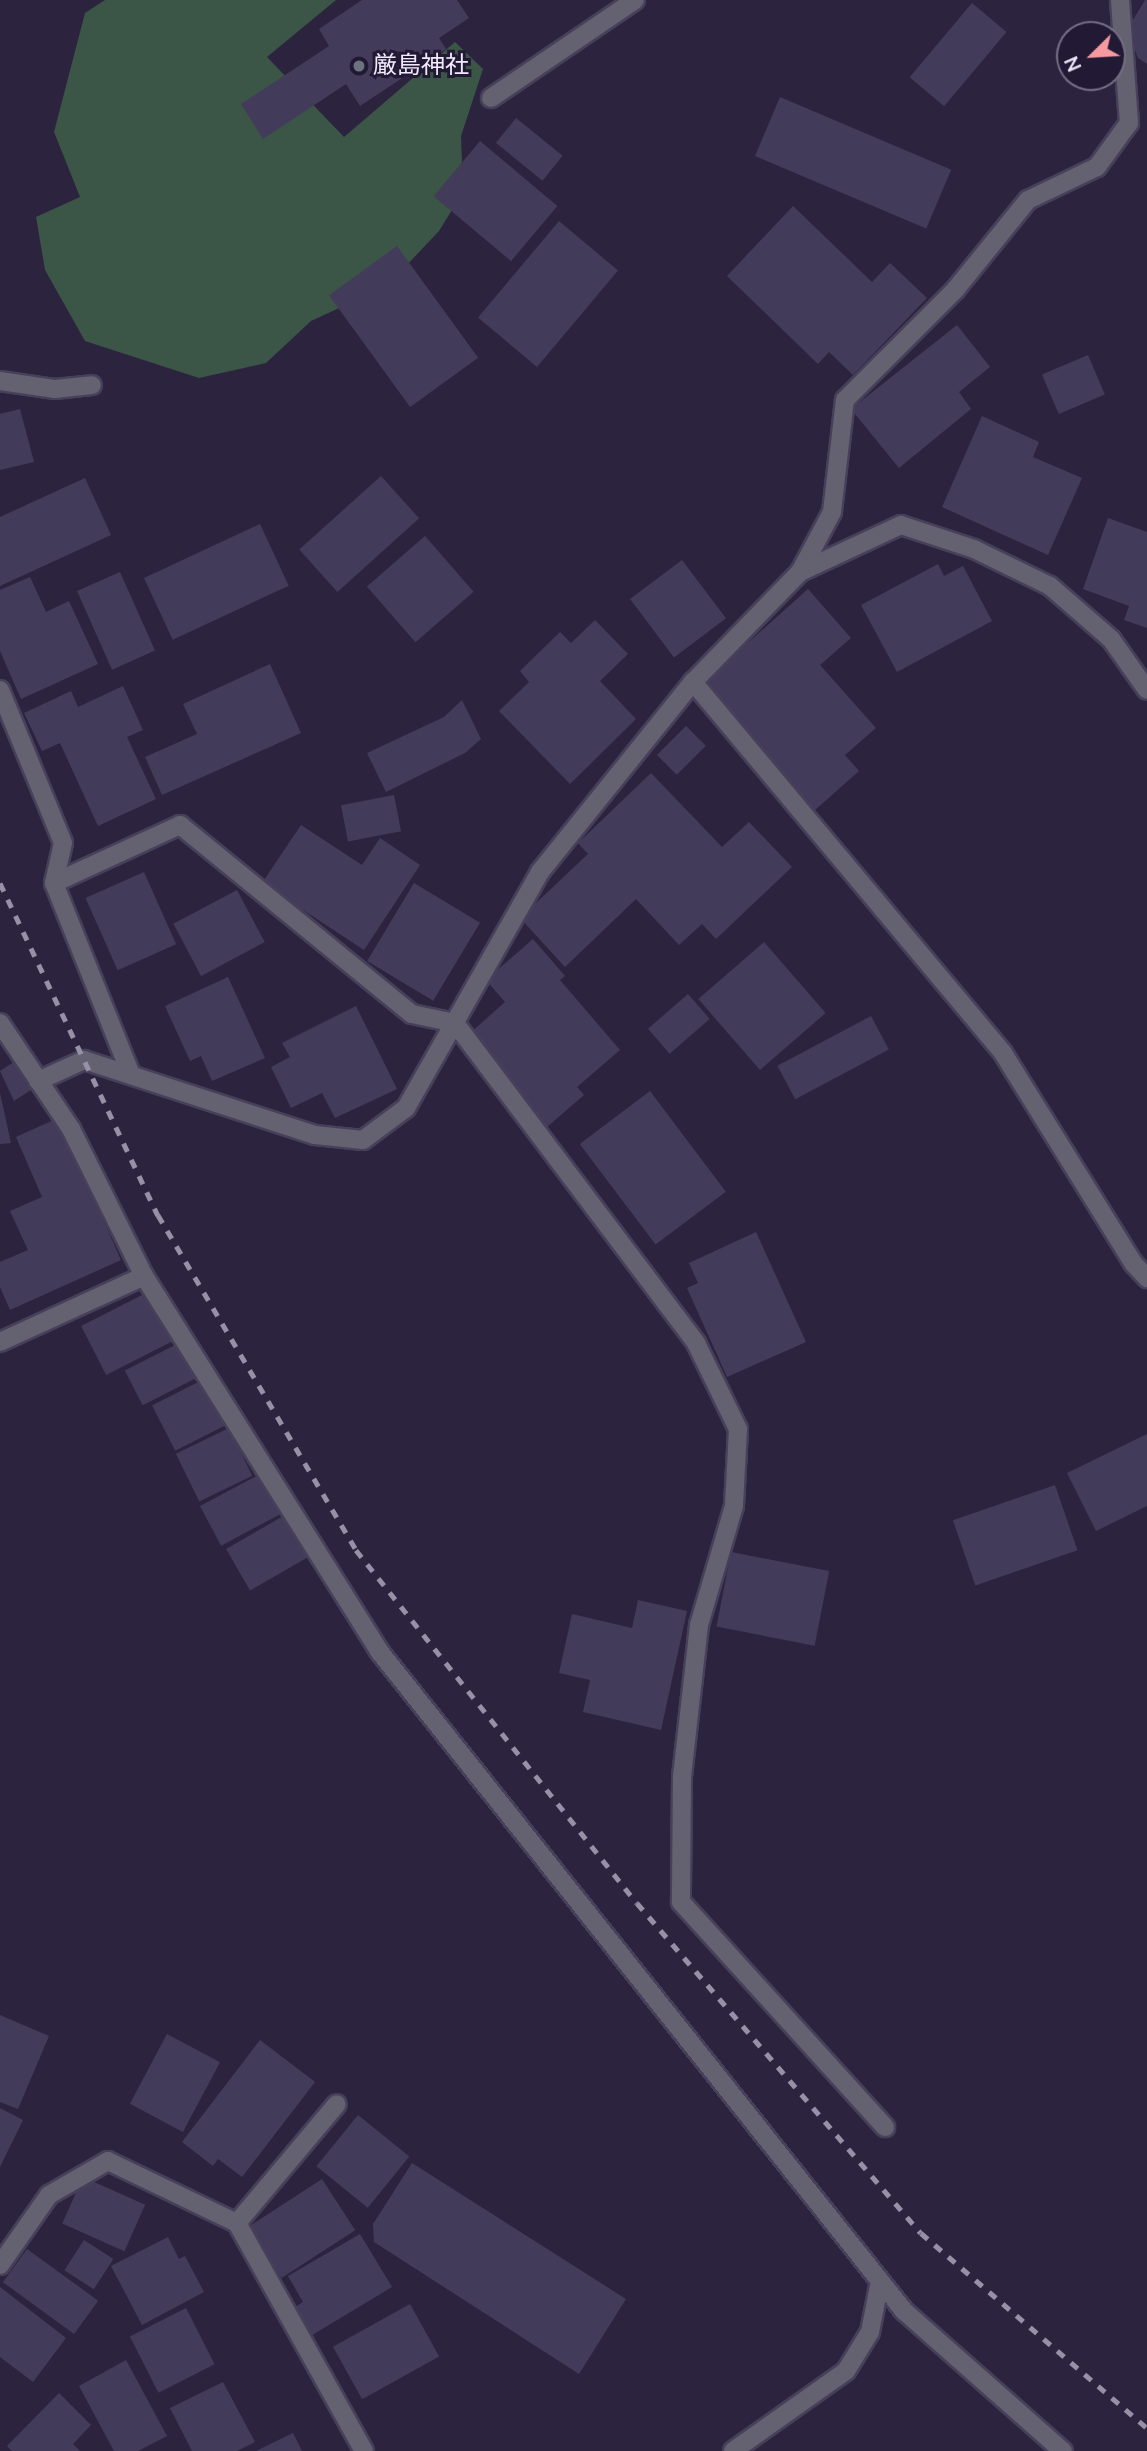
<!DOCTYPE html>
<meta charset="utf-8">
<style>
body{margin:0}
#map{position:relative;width:1147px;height:2451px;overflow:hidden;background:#2c243f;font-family:"Nunito Sans","Noto Sans JP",sans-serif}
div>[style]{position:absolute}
.green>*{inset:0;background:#3b5546}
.building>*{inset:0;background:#433b5a;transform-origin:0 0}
.roads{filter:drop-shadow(2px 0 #47405a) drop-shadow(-2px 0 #47405a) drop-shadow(0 2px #47405a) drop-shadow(0 -2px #47405a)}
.minor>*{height:18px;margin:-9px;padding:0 9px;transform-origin:9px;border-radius:9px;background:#646170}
.rail>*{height:5px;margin-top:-2.5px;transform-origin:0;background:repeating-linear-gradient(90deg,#9691a7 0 9px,transparent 0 18px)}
.dots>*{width:19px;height:19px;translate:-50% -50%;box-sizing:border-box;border:4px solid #221a35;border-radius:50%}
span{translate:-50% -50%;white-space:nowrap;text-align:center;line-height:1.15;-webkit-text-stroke:6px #221a35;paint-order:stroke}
.poi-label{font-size:24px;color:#efebfd}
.left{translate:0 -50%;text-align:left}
.north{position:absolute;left:1056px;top:21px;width:70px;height:70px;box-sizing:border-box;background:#221a35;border:2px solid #746e85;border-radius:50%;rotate:246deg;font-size:19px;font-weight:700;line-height:28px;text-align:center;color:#efebfd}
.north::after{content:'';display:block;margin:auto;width:24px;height:32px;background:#f49aa0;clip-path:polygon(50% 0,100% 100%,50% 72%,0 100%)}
</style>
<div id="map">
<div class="green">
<i style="clip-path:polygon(105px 0,336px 0,267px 57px,344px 137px,455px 42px,483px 69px,461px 136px,463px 192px,439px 231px,387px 286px,311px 321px,266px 363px,199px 378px,85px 341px,45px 270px,36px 217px,80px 197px,54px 132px,85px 13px)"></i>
</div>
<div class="building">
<i style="clip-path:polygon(362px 0,457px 0,469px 18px,439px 38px,446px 49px,360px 106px,346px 84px,263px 139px,241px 104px,329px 46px,319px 29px)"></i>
<i style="clip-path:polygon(1145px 0,1147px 0,1147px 64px,1138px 58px,1127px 30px)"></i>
<i style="left:972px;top:3px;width:45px;height:97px;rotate:40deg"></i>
<i style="left:780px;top:97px;width:186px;height:64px;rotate:23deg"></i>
<i style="left:516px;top:118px;width:60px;height:32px;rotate:39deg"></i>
<i style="left:480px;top:141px;width:101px;height:72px;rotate:40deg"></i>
<i style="clip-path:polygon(793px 206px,872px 282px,890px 263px,927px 298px,853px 375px,829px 352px,818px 364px,727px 276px)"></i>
<i style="left:559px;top:221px;width:77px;height:126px;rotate:40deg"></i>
<i style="left:397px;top:246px;width:138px;height:84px;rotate:54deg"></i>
<i style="clip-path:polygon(957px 325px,990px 367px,959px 392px,971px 409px,899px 468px,851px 409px)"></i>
<i style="left:1088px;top:355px;width:43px;height:50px;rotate:67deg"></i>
<i style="clip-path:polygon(20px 409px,34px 462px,0 470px,0 414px)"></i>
<i style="clip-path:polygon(982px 416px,1039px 442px,1033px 457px,1082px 478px,1048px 555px,942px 507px)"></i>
<i style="left:381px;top:476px;width:57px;height:110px;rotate:48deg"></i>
<i style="clip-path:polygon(85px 478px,111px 535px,0 586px,0 517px)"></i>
<i style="clip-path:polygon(1108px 518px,1147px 532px,1147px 628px,1124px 620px,1129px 606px,1083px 589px)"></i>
<i style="left:260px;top:524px;width:68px;height:128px;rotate:65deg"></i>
<i style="left:425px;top:536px;width:74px;height:77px;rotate:49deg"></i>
<i style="left:682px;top:560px;width:73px;height:65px;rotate:53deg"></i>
<i style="clip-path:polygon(938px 564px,944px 576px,963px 566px,992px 621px,897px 672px,861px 605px)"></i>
<i style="left:120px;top:572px;width:86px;height:47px;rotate:66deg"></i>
<i style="clip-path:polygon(30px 577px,46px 612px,69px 601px,98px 664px,21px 699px,0 651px,0 590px)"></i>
<i style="clip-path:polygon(808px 589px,851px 638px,820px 665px,876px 728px,845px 755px,859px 771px,815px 810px,704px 682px)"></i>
<i style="clip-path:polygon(595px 620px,628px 654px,600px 681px,636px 719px,570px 784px,499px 711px,529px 682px,520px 671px,560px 632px,571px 643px)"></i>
<i style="clip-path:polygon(270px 664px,301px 733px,162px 795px,145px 757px,197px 734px,183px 704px)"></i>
<i style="clip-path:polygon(123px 686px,143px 730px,127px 737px,156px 799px,98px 826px,60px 743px,42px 751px,24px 713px,71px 691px,78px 707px)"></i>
<i style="clip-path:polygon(462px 700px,481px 739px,465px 753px,386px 792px,367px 753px,444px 717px)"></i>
<i style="left:686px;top:726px;width:28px;height:41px;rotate:45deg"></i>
<i style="clip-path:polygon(651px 773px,722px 847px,749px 822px,792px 867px,716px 939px,702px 924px,679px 945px,636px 899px,565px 967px,520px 918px,588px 854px,578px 843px)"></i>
<i style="left:394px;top:795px;width:37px;height:54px;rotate:79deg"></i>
<i style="clip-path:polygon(301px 825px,362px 865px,380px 838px,420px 865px,364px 950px,262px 883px)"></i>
<i style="left:144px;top:872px;width:79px;height:64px;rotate:66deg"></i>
<i style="left:414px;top:883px;width:77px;height:91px;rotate:31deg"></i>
<i style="left:237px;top:890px;width:59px;height:72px;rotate:62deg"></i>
<i style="clip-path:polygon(533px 939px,565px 976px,560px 980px,620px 1050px,577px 1087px,584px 1095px,547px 1127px,468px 1035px,505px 1002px,486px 980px)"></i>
<i style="left:764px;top:942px;width:94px;height:87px;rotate:49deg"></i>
<i style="clip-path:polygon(228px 977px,265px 1058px,212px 1081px,201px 1056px,190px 1061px,165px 1006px)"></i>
<i style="left:688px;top:994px;width:33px;height:53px;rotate:49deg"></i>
<i style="clip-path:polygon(356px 1006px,397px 1089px,335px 1118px,322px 1093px,291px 1108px,271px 1067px,290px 1057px,282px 1043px)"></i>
<i style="left:871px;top:1016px;width:38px;height:106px;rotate:62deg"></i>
<i style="clip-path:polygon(17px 1060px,34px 1088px,14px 1101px,0 1071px)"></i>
<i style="left:650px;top:1091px;width:126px;height:88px;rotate:53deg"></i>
<i style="clip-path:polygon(0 1093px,11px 1143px,0 1144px)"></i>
<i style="clip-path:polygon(58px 1118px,121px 1260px,10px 1310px,0 1287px,0 1262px,28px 1250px,10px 1211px,42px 1197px,16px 1137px)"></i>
<i style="clip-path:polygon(756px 1232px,806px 1342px,727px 1377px,687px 1288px,698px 1283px,689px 1263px)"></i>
<i style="left:148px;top:1292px;width:55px;height:75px;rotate:63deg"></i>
<i style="left:181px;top:1342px;width:39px;height:63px;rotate:63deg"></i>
<i style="left:202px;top:1380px;width:51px;height:56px;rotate:63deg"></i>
<i style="left:229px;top:1428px;width:53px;height:59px;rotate:64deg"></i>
<i style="clip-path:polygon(1147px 1434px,1147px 1506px,1096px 1531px,1067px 1473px)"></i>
<i style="left:260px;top:1474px;width:45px;height:68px;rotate:62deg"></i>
<i style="left:1055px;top:1485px;width:69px;height:108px;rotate:71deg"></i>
<i style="left:285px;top:1515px;width:48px;height:68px;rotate:60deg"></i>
<i style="left:731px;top:1552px;width:100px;height:76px;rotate:11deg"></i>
<i style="clip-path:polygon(638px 1600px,687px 1611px,661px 1730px,583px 1712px,590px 1680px,559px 1673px,572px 1614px,632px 1628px)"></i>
<i style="clip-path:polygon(0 2015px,49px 2036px,18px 2109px,0 2102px)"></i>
<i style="left:167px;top:2034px;width:60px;height:79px;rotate:28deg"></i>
<i style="clip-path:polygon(260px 2040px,315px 2082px,242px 2177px,218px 2159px,213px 2166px,182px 2142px)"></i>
<i style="clip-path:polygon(0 2108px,23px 2120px,0 2167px)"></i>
<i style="left:358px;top:2115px;width:66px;height:66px;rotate:39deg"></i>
<i style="clip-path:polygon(412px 2163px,626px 2299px,579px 2374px,374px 2242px,373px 2224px)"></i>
<i style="left:83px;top:2177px;width:68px;height:51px;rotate:24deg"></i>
<i style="left:322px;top:2179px;width:61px;height:88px;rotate:57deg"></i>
<i style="clip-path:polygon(360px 2234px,392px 2287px,309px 2337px,292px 2309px,303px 2302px,288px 2276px)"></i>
<i style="clip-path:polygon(168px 2237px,179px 2259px,185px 2256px,204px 2292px,142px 2325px,111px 2266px)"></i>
<i style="left:84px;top:2240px;width:35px;height:36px;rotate:33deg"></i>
<i style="left:27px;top:2249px;width:88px;height:41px;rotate:36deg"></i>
<i style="clip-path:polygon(0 2287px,66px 2338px,33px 2382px,0 2357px)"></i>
<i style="left:410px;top:2304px;width:60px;height:88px;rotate:61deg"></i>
<i style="left:186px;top:2308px;width:63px;height:63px;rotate:63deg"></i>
<i style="clip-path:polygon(126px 2360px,167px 2436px,138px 2451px,114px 2451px,79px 2386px)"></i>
<i style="clip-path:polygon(223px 2382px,255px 2442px,237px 2451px,192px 2451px,170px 2408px)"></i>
<i style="clip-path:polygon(59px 2393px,91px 2425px,73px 2444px,80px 2451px,12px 2451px,7px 2446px)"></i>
<i style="clip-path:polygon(293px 2433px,302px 2451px,256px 2451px)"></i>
</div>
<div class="roads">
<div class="minor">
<i style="left:491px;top:98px;width:174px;rotate:-34.2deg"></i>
<i style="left:0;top:381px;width:56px;rotate:8.3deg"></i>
<i style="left:55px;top:389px;width:37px;rotate:-6deg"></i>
<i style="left:800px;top:572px;width:68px;rotate:-61.9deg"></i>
<i style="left:832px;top:512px;width:113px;rotate:-83.4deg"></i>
<i style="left:845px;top:400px;width:156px;rotate:-45deg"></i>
<i style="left:955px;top:290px;width:116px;rotate:-51deg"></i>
<i style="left:1028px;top:200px;width:76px;rotate:-25.6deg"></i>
<i style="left:1097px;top:167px;width:54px;rotate:-54deg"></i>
<i style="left:1129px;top:123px;width:123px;rotate:-94.2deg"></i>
<i style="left:693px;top:682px;width:483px;rotate:50.1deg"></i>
<i style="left:1003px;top:1053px;width:247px;rotate:58.2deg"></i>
<i style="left:1133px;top:1263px;width:21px;rotate:47deg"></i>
<i style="left:0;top:690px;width:165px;rotate:67.6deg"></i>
<i style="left:63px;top:843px;width:41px;rotate:102.7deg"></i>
<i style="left:54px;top:883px;width:204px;rotate:68.1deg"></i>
<i style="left:54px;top:883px;width:139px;rotate:-24.7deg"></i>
<i style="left:180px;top:825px;width:299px;rotate:39.2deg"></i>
<i style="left:412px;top:1014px;width:44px;rotate:11.8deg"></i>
<i style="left:455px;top:1023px;width:401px;rotate:53deg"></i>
<i style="left:696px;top:1343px;width:96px;rotate:64deg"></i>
<i style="left:738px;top:1429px;width:77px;rotate:93deg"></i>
<i style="left:734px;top:1506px;width:124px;rotate:106.4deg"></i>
<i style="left:699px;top:1625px;width:152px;rotate:96.4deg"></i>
<i style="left:682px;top:1776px;width:126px;rotate:90.5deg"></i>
<i style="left:681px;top:1902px;width:304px;rotate:47.8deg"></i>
<i style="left:0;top:1023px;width:128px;rotate:56.2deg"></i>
<i style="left:71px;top:1129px;width:164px;rotate:63.6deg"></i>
<i style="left:144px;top:1276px;width:443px;rotate:57.9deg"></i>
<i style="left:379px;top:1651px;width:843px;rotate:51.5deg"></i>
<i style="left:904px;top:2311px;width:212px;rotate:41.4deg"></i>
<i style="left:38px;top:1081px;width:51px;rotate:-24.5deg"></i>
<i style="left:84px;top:1060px;width:243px;rotate:18deg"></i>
<i style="left:315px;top:1135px;width:48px;rotate:5.9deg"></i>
<i style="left:363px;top:1140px;width:54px;rotate:-36.7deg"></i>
<i style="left:406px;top:1108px;width:271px;rotate:-60.4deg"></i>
<i style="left:540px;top:872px;width:244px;rotate:-51.2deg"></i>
<i style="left:693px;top:682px;width:153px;rotate:-45.8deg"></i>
<i style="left:800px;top:572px;width:111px;rotate:-25deg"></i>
<i style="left:901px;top:525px;width:77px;rotate:18.2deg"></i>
<i style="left:974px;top:549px;width:85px;rotate:26deg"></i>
<i style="left:1050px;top:586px;width:81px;rotate:41deg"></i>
<i style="left:1111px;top:639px;width:62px;rotate:54.8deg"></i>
<i style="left:0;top:1342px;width:158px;rotate:-24.6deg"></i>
<i style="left:237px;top:2223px;width:155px;rotate:-50deg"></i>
<i style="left:0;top:2265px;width:85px;rotate:-55deg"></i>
<i style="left:49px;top:2195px;width:68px;rotate:-30deg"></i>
<i style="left:108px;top:2161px;width:143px;rotate:25.7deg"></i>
<i style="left:237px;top:2223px;width:261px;rotate:60.9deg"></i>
<i style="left:733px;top:2451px;width:138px;rotate:-35.3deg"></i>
<i style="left:846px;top:2371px;width:46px;rotate:-58.4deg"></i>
<i style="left:870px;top:2332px;width:52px;rotate:-78.9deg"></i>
</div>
</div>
<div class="rail">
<i style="left:0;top:883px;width:368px;rotate:64.6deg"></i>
<i style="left:158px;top:1215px;width:389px;rotate:59.4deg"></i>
<i style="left:356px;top:1550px;width:451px;rotate:51.5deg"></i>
<i style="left:637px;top:1903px;width:435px;rotate:49.3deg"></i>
<i style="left:921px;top:2233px;width:298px;rotate:40.8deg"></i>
</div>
<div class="dots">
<i style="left:359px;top:66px;background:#6b7280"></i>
</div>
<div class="poi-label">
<span class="left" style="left:373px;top:66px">厳島神社</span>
</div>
<div class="north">N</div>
</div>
